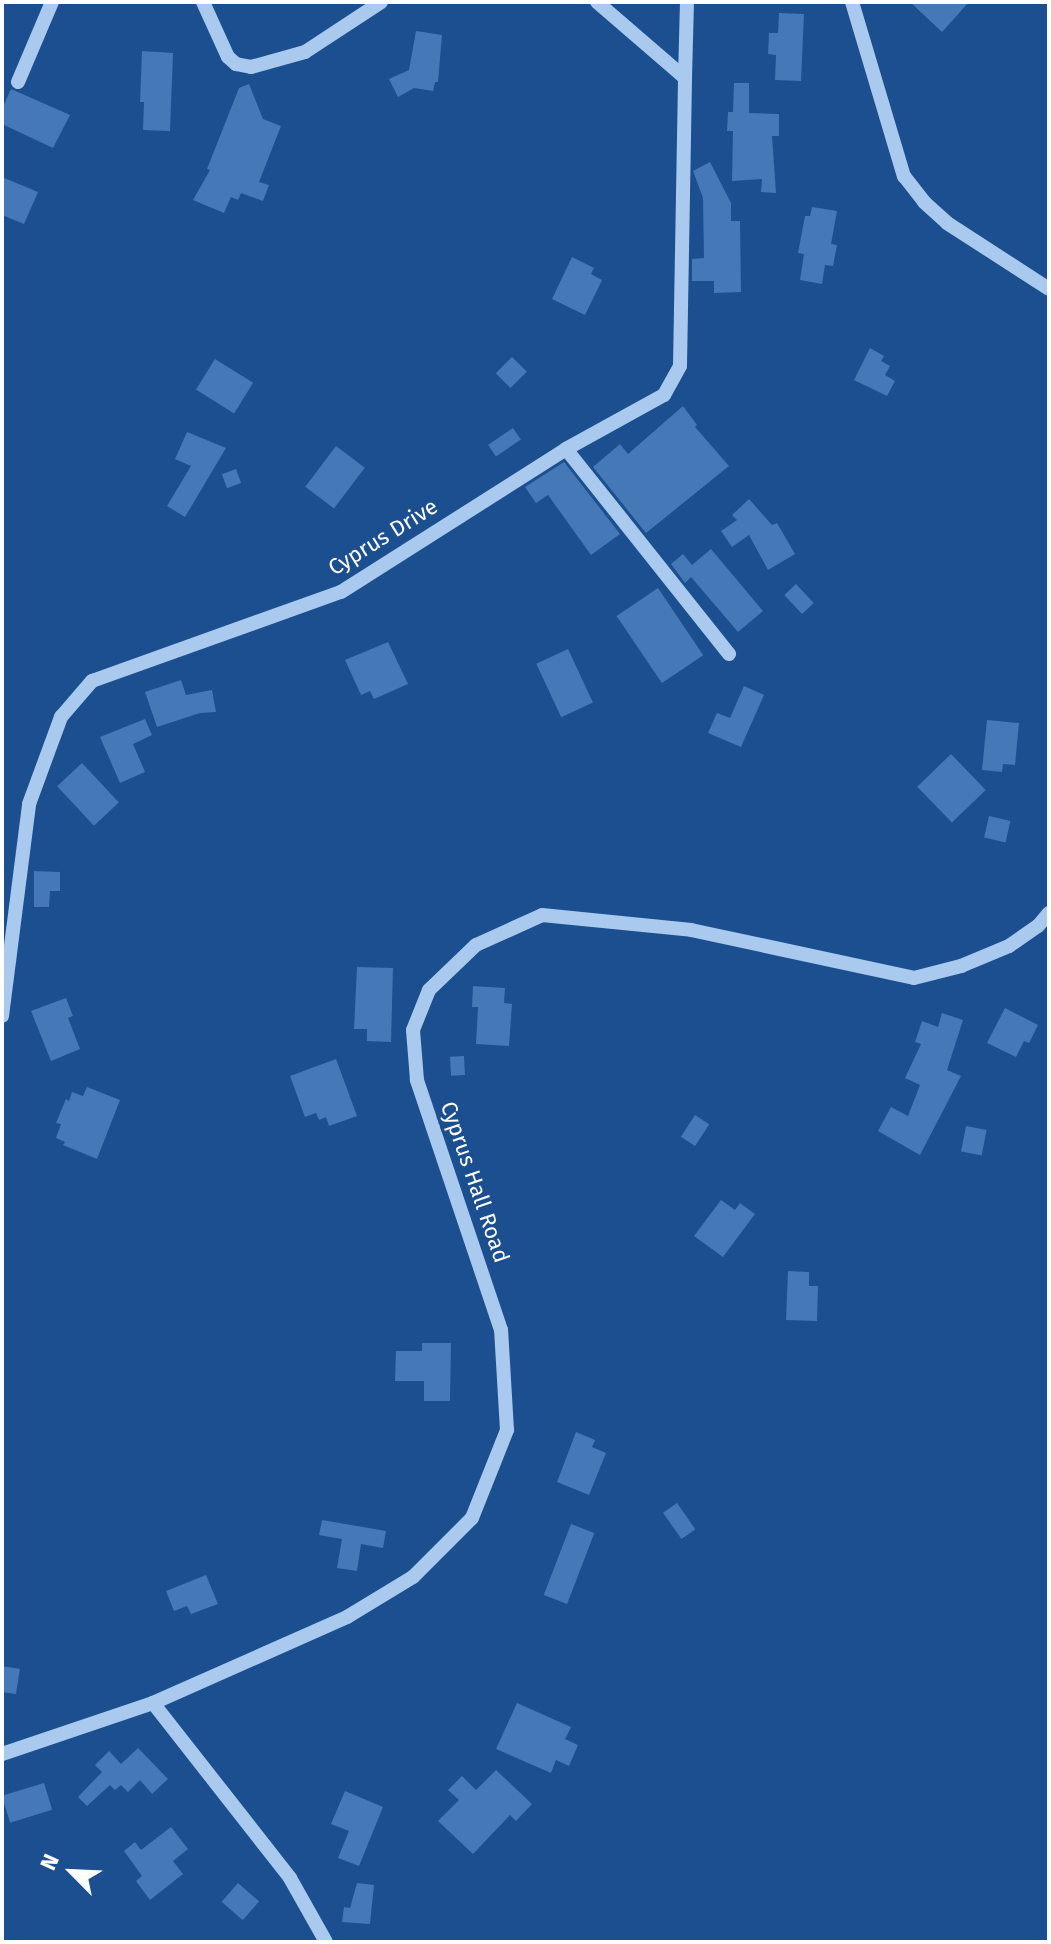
<!DOCTYPE html>
<style>
body{margin:0}
#map{position:relative;width:1051px;height:1944px;overflow:hidden;background:#1b4f8f;font-family:"Fira Sans",sans-serif}
div>[style]{position:absolute}
.building>*{inset:0;background:#4478b7;transform-origin:0 0}
.minor>*{height:14px;margin:-7px;padding:0 7px;transform-origin:7px;border-radius:7px;background:#a9c9ee}
span{translate:-50% -50%;white-space:nowrap;text-align:center;line-height:1.15;-webkit-text-stroke:6px #1b4f8f;paint-order:stroke}
.street-label{font-size:22px;color:#fff}
.frame{position:absolute;inset:0;border:4px solid #fff;pointer-events:none}
.north{position:absolute;left:32px;top:1832px;width:80px;height:80px;-webkit-text-stroke:6px #1b4f8f;paint-order:stroke;rotate:294deg;font-size:22px;font-weight:700;line-height:32px;text-align:center;color:#fff}
.north::after{content:'';display:block;margin:auto;width:28px;height:36px;background:#fff;clip-path:polygon(50% 0,100% 100%,50% 72%,0 100%)}
</style>
<div id="map">
<div class="building">
<i style="clip-path:polygon(910px 2px,969px 2px,942px 32px)"></i>
<i style="clip-path:polygon(779px 13px,804px 14px,801px 81px,775px 80px,776px 55px,768px 54px,769px 33px,778px 33px)"></i>
<i style="clip-path:polygon(416px 31px,442px 35px,438px 82px,435px 82px,433px 91px,414px 88px,398px 97px,389px 79px,409px 70px)"></i>
<i style="clip-path:polygon(142px 51px,173px 53px,170px 131px,143px 130px,144px 102px,140px 102px)"></i>
<i style="clip-path:polygon(734px 83px,749px 83px,749px 113px,779px 114px,779px 136px,772px 136px,776px 193px,761px 192px,762px 179px,732px 181px,733px 131px,727px 131px,728px 112px,733px 112px)"></i>
<i style="clip-path:polygon(249px 84px,263px 119px,281px 126px,259px 182px,269px 185px,263px 201px,241px 193px,238px 200px,231px 197px,224px 213px,193px 200px,210px 170px,207px 169px,239px 88px)"></i>
<i style="clip-path:polygon(11px 89px,70px 115px,53px 148px,2px 124px,2px 109px)"></i>
<i style="clip-path:polygon(710px 162px,731px 203px,731px 221px,740px 221px,741px 292px,714px 293px,714px 281px,692px 281px,692px 259px,704px 258px,703px 198px,693px 171px)"></i>
<i style="clip-path:polygon(2px 177px,38px 192px,24px 224px,2px 215px)"></i>
<i style="clip-path:polygon(812px 207px,837px 211px,831px 244px,837px 245px,833px 266px,825px 265px,822px 284px,800px 280px,804px 254px,798px 253px,805px 216px,810px 216px)"></i>
<i style="clip-path:polygon(572px 257px,594px 268px,591px 274px,602px 280px,585px 315px,552px 299px)"></i>
<i style="clip-path:polygon(870px 348px,884px 356px,881px 361px,890px 366px,885px 375px,895px 381px,887px 396px,854px 380px)"></i>
<i style="left:512px;top:357px;width:21px;height:23px;rotate:45deg"></i>
<i style="left:215px;top:359px;width:45px;height:36px;rotate:32deg"></i>
<i style="clip-path:polygon(683px 406px,697px 425px,695px 427px,729px 466px,646px 533px,593px 467px,620px 444px,628px 454px)"></i>
<i style="left:513px;top:428px;width:14px;height:30px;rotate:56deg"></i>
<i style="clip-path:polygon(187px 432px,226px 448px,185px 517px,167px 506px,191px 466px,175px 459px)"></i>
<i style="left:336px;top:446px;width:36px;height:51px;rotate:37deg"></i>
<i style="clip-path:polygon(564px 462px,620px 534px,591px 555px,548px 495px,536px 503px,525px 487px)"></i>
<i style="left:236px;top:469px;width:15px;height:15px;rotate:70deg"></i>
<i style="clip-path:polygon(749px 499px,772px 525px,777px 523px,795px 554px,768px 570px,749px 535px,732px 547px,721px 531px,737px 520px,732px 515px)"></i>
<i style="clip-path:polygon(711px 549px,763px 611px,738px 632px,691px 577px,685px 583px,671px 564px,683px 554px,692px 565px)"></i>
<i style="left:796px;top:584px;width:26px;height:16px;rotate:47deg"></i>
<i style="left:658px;top:588px;width:81px;height:50px;rotate:56deg"></i>
<i style="clip-path:polygon(388px 642px,408px 684px,374px 699px,370px 691px,361px 695px,345px 660px)"></i>
<i style="left:568px;top:649px;width:59px;height:35px;rotate:65deg"></i>
<i style="clip-path:polygon(181px 680px,186px 695px,212px 690px,216px 712px,200px 713px,157px 727px,145px 692px)"></i>
<i style="clip-path:polygon(744px 686px,764px 695px,741px 747px,708px 733px,717px 713px,730px 718px)"></i>
<i style="clip-path:polygon(145px 719px,152px 735px,133px 744px,145px 772px,120px 783px,100px 737px)"></i>
<i style="clip-path:polygon(987px 720px,1019px 723px,1015px 765px,1003px 764px,1002px 772px,982px 770px)"></i>
<i style="left:951px;top:754px;width:50px;height:47px;rotate:46deg"></i>
<i style="left:82px;top:763px;width:54px;height:34px;rotate:47deg"></i>
<i style="left:989px;top:816px;width:22px;height:22px;rotate:13deg"></i>
<i style="clip-path:polygon(34px 871px,60px 872px,60px 891px,50px 891px,49px 907px,34px 907px)"></i>
<i style="clip-path:polygon(357px 967px,393px 968px,391px 1042px,367px 1041px,367px 1029px,354px 1029px)"></i>
<i style="clip-path:polygon(473px 986px,505px 988px,504px 1003px,512px 1004px,509px 1046px,476px 1044px,478px 1007px,472px 1007px)"></i>
<i style="clip-path:polygon(66px 998px,73px 1016px,68px 1018px,80px 1049px,51px 1061px,31px 1011px)"></i>
<i style="clip-path:polygon(1005px 1008px,1038px 1025px,1029px 1043px,1024px 1041px,1016px 1057px,987px 1043px)"></i>
<i style="clip-path:polygon(942px 1013px,963px 1020px,947px 1070px,961px 1076px,920px 1155px,878px 1131px,891px 1107px,908px 1116px,920px 1085px,905px 1078px,921px 1044px,915px 1042px,922px 1021px,938px 1027px)"></i>
<i style="left:464px;top:1056px;width:19px;height:14px;rotate:87deg"></i>
<i style="clip-path:polygon(336px 1059px,357px 1116px,329px 1126px,326px 1117px,319px 1120px,316px 1113px,305px 1117px,290px 1076px)"></i>
<i style="clip-path:polygon(87px 1087px,120px 1100px,97px 1159px,63px 1145px,65px 1142px,56px 1138px,61px 1124px,56px 1123px,66px 1099px,69px 1101px,72px 1092px,83px 1096px)"></i>
<i style="left:695px;top:1115px;width:17px;height:26px;rotate:33deg"></i>
<i style="left:966px;top:1126px;width:21px;height:26px;rotate:11deg"></i>
<i style="clip-path:polygon(721px 1200px,735px 1210px,740px 1203px,755px 1214px,723px 1257px,694px 1236px)"></i>
<i style="clip-path:polygon(788px 1271px,809px 1272px,809px 1286px,818px 1286px,817px 1321px,786px 1320px)"></i>
<i style="clip-path:polygon(422px 1343px,451px 1343px,450px 1401px,424px 1401px,424px 1381px,395px 1381px,396px 1351px,422px 1351px)"></i>
<i style="clip-path:polygon(576px 1432px,595px 1440px,592px 1447px,606px 1453px,589px 1495px,557px 1482px)"></i>
<i style="left:677px;top:1503px;width:32px;height:17px;rotate:55deg"></i>
<i style="clip-path:polygon(322px 1520px,386px 1531px,383px 1548px,361px 1544px,357px 1571px,337px 1568px,342px 1539px,319px 1535px)"></i>
<i style="left:571px;top:1524px;width:25px;height:76px;rotate:21deg"></i>
<i style="clip-path:polygon(206px 1575px,218px 1604px,191px 1614px,187px 1606px,174px 1611px,166px 1591px)"></i>
<i style="clip-path:polygon(2px 1666px,20px 1669px,16px 1694px,2px 1692px)"></i>
<i style="clip-path:polygon(517px 1703px,571px 1727px,565px 1739px,578px 1745px,569px 1766px,556px 1760px,551px 1773px,496px 1749px)"></i>
<i style="clip-path:polygon(138px 1748px,168px 1779px,152px 1794px,140px 1780px,128px 1792px,121px 1785px,115px 1790px,110px 1785px,87px 1806px,78px 1797px,102px 1772px,95px 1765px,109px 1751px,121px 1764px)"></i>
<i style="clip-path:polygon(496px 1770px,532px 1804px,516px 1821px,510px 1815px,473px 1854px,438px 1821px,459px 1800px,448px 1790px,462px 1776px,476px 1790px)"></i>
<i style="left:44px;top:1783px;width:28px;height:44px;rotate:73deg"></i>
<i style="clip-path:polygon(345px 1791px,383px 1807px,359px 1866px,338px 1858px,349px 1831px,331px 1824px)"></i>
<i style="clip-path:polygon(171px 1827px,188px 1849px,173px 1861px,183px 1874px,150px 1900px,136px 1881px,142px 1876px,124px 1851px,135px 1842px,141px 1850px)"></i>
<i style="left:238px;top:1883px;width:28px;height:25px;rotate:41deg"></i>
<i style="clip-path:polygon(357px 1883px,374px 1885px,370px 1924px,342px 1922px,344px 1907px,350px 1908px)"></i>
</div>
<div class="minor">
<i style="left:203px;top:2px;width:60px;rotate:65.6deg"></i>
<i style="left:228px;top:57px;width:11px;rotate:41deg"></i>
<i style="left:236px;top:64px;width:15px;rotate:11deg"></i>
<i style="left:251px;top:67px;width:56px;rotate:-15.5deg"></i>
<i style="left:305px;top:52px;width:91px;rotate:-33.3deg"></i>
<i style="left:597px;top:2px;width:116px;rotate:40.8deg"></i>
<i style="left:685px;top:78px;width:76px;rotate:-88.5deg"></i>
<i style="left:852px;top:2px;width:182px;rotate:73.4deg"></i>
<i style="left:904px;top:176px;width:33px;rotate:52deg"></i>
<i style="left:924px;top:202px;width:31px;rotate:42deg"></i>
<i style="left:947px;top:223px;width:121px;rotate:32.9deg"></i>
<i style="left:18px;top:82px;width:87px;rotate:-67deg"></i>
<i style="left:566px;top:449px;width:262px;rotate:51.5deg"></i>
<i style="left:2px;top:1016px;width:214px;rotate:-82.7deg"></i>
<i style="left:29px;top:804px;width:93px;rotate:-69.8deg"></i>
<i style="left:61px;top:717px;width:48px;rotate:-49.3deg"></i>
<i style="left:92px;top:681px;width:264px;rotate:-19.7deg"></i>
<i style="left:341px;top:592px;width:267px;rotate:-32.4deg"></i>
<i style="left:566px;top:449px;width:112px;rotate:-28.9deg"></i>
<i style="left:664px;top:395px;width:33px;rotate:-61deg"></i>
<i style="left:680px;top:366px;width:288px;rotate:-89deg"></i>
<i style="left:153px;top:1703px;width:222px;rotate:51.9deg"></i>
<i style="left:290px;top:1878px;width:73px;rotate:60.6deg"></i>
<i style="left:2px;top:1754px;width:159px;rotate:-18.7deg"></i>
<i style="left:153px;top:1703px;width:212px;rotate:-23.9deg"></i>
<i style="left:347px;top:1617px;width:77px;rotate:-31.2deg"></i>
<i style="left:413px;top:1577px;width:83px;rotate:-45deg"></i>
<i style="left:472px;top:1518px;width:95px;rotate:-68.3deg"></i>
<i style="left:507px;top:1430px;width:100px;rotate:-93.4deg"></i>
<i style="left:501px;top:1330px;width:264px;rotate:-108.6deg"></i>
<i style="left:417px;top:1080px;width:50px;rotate:-94.6deg"></i>
<i style="left:413px;top:1030px;width:43px;rotate:-68.2deg"></i>
<i style="left:429px;top:990px;width:65px;rotate:-43.8deg"></i>
<i style="left:476px;top:945px;width:72px;rotate:-24.4deg"></i>
<i style="left:542px;top:915px;width:150px;rotate:5.7deg"></i>
<i style="left:691px;top:930px;width:228px;rotate:12.1deg"></i>
<i style="left:914px;top:978px;width:49px;rotate:-14.3deg"></i>
<i style="left:961px;top:966px;width:52px;rotate:-22.6deg"></i>
<i style="left:1009px;top:946px;width:35px;rotate:-35deg"></i>
<i style="left:1038px;top:926px;width:17px;rotate:-50deg"></i>
</div>
<div class="street-label">
<span style="left:383px;top:537px;rotate:-32deg">Cyprus Drive</span>
<span style="left:475px;top:1182px;rotate:71deg">Cyprus Hall Road</span>
</div>
<div class="frame"></div>
<div class="north">N</div>
</div>
